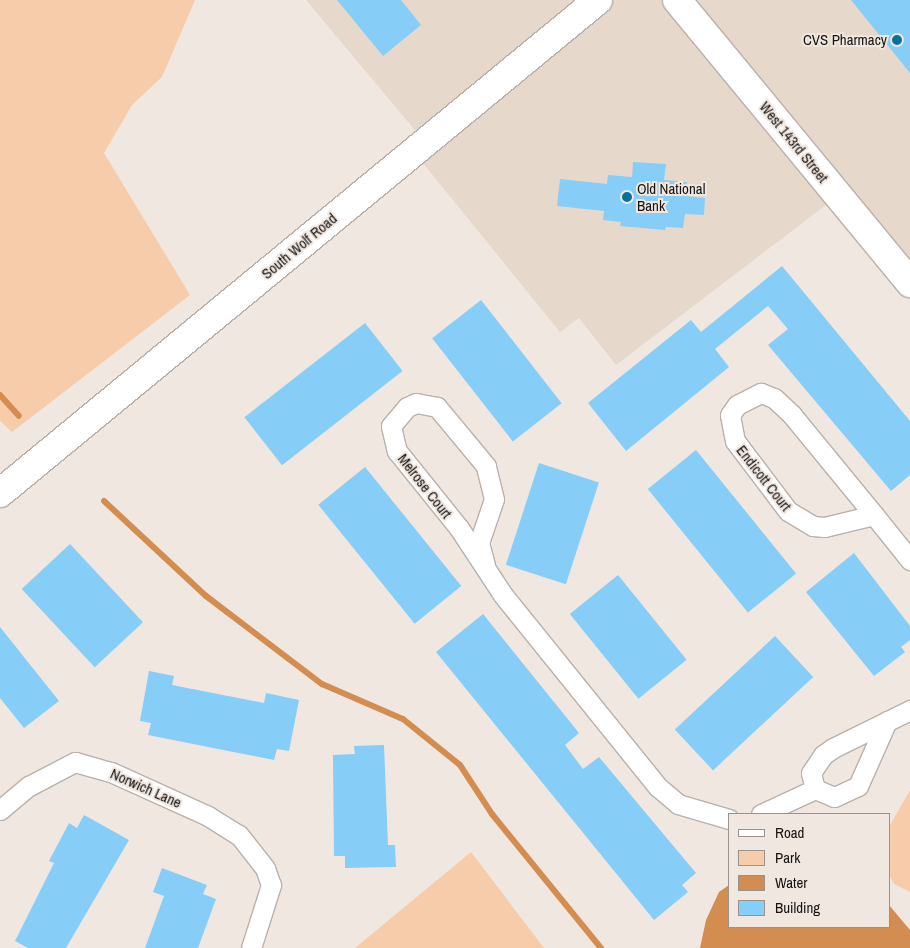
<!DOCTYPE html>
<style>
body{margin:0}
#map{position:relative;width:910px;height:948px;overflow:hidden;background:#f0e7e0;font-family:"Archivo Narrow",sans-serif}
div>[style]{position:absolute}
.built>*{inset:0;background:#e7d8cc}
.green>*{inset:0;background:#f6ccab}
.water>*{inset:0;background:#d48d50}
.stream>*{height:6px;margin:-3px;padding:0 3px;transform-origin:3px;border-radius:3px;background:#d48d50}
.building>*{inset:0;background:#86cdf7;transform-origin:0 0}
.roads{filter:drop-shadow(1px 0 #b9b1aa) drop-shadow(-1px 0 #b9b1aa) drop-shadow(0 1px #b9b1aa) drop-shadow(0 -1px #b9b1aa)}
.street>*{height:19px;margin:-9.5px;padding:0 9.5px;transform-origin:9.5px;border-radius:9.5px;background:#fff}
.secondary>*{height:28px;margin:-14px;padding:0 14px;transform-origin:14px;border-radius:14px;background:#fff}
.dots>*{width:14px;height:14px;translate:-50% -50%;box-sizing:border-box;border:2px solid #f0e7e0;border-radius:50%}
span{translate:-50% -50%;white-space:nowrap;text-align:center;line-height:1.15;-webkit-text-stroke:4px #f0e7e0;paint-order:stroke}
.poi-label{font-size:15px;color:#171412}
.right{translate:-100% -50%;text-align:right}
.left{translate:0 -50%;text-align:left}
.street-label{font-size:15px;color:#171412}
.legend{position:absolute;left:728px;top:813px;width:162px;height:115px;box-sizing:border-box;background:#f0e7e0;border:1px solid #99938e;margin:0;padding:6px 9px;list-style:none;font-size:15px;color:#171412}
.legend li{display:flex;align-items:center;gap:10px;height:25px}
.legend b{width:25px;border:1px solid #99938e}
</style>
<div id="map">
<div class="built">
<i style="clip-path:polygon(306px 0,586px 0,419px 135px)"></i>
<i style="clip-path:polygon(610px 0,668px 0,830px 202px,616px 365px,579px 318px,560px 332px,418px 157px)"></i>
<i style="clip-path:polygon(687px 0,910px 0,910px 273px)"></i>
</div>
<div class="green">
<i style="clip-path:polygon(0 0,195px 0,162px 77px,132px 105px,104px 153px,190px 295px,12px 432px,0 421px)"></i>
<i style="clip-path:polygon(910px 790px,910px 892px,894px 884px,889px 874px,889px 827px)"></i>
<i style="clip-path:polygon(471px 852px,544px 948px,355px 948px)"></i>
</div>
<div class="water">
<i style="clip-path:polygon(729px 885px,729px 927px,889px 927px,889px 905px,910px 930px,910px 948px,700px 948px,706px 920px,719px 892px)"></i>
</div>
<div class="stream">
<i style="left:0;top:395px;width:28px;rotate:48deg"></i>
<i style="left:104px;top:501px;width:139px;rotate:43deg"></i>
<i style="left:206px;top:596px;width:146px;rotate:37.2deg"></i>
<i style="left:322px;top:684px;width:88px;rotate:23.4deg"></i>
<i style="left:403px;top:719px;width:73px;rotate:38.9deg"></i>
<i style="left:460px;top:765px;width:59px;rotate:56.9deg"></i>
<i style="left:492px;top:814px;width:173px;rotate:50.9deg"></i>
</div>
<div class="building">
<i style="clip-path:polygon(337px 0,401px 0,421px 25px,383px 56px)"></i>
<i style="clip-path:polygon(851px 0,910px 0,910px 73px)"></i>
<i style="clip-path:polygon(633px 162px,666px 164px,664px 180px,687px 182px,686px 196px,705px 198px,704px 215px,685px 214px,683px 228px,666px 227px,665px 230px,620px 226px,621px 222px,603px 220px,604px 211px,557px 206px,560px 179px,607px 184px,608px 175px,632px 177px)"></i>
<i style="clip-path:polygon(782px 266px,910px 421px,910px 475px,891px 491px,768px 345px,788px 329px,768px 306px,715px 349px,729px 367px,626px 451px,588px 403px,691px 320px,701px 332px)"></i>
<i style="left:481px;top:300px;width:131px;height:62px;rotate:52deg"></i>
<i style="left:365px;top:323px;width:61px;height:153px;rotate:52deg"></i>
<i style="left:696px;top:450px;width:159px;height:62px;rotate:51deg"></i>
<i style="left:539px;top:463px;width:63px;height:107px;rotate:18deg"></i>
<i style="left:365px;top:467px;width:153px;height:60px;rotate:51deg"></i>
<i style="left:70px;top:544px;width:107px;height:66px;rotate:47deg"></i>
<i style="clip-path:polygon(854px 553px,910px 626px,910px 640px,901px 647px,905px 652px,874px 676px,806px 592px)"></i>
<i style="left:618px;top:575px;width:109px;height:62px;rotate:51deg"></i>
<i style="clip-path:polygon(483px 614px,579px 733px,565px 745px,583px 769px,599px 757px,696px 873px,682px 885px,688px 892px,654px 920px,436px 652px)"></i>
<i style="clip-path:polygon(0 627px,59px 701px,24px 728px,0 698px)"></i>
<i style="left:775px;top:636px;width:56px;height:137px;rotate:47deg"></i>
<i style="clip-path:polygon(149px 671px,174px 676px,172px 685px,264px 703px,266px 693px,299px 700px,289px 751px,277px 749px,274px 760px,148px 735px,151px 723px,140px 721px)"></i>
<i style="clip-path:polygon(384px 745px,388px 845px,395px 845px,396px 867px,345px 868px,345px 856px,334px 856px,333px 755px,355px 754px,354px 746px)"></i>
<i style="clip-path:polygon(84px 815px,129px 840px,66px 948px,28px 948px,15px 941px,54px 863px,49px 861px,69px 823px,77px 828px)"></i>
<i style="clip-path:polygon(162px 868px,207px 885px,203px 894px,216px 899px,198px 948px,145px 948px,164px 896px,153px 892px)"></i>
</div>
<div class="roads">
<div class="street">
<i style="left:874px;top:515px;width:51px;rotate:166.5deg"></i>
<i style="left:824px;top:527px;width:11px;rotate:-175deg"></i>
<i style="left:813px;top:526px;width:29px;rotate:-149deg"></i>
<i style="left:788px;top:511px;width:88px;rotate:-127.1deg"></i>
<i style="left:735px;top:441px;width:26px;rotate:-101deg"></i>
<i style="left:730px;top:415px;width:12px;rotate:-55deg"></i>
<i style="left:737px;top:405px;width:27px;rotate:-27deg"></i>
<i style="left:761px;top:393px;width:14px;rotate:21deg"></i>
<i style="left:774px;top:398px;width:25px;rotate:43deg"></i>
<i style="left:792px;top:415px;width:129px;rotate:50.6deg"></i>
<i style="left:874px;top:515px;width:58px;rotate:51.3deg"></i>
<i style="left:485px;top:565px;width:23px;rotate:-105deg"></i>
<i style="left:479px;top:543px;width:46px;rotate:-71.2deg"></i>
<i style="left:494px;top:499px;width:34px;rotate:-104deg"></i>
<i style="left:486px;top:466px;width:77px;rotate:-129.7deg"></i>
<i style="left:437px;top:407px;width:21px;rotate:-169deg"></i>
<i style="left:416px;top:403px;width:10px;rotate:156deg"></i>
<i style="left:407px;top:407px;width:25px;rotate:130deg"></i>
<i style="left:391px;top:426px;width:26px;rotate:77deg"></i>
<i style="left:397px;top:451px;width:99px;rotate:51.2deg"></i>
<i style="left:459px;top:528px;width:80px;rotate:56.7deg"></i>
<i style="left:503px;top:595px;width:247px;rotate:51.1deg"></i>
<i style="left:658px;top:787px;width:26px;rotate:40deg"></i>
<i style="left:678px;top:804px;width:53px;rotate:16.4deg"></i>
<i style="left:887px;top:721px;width:71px;rotate:114deg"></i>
<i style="left:858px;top:786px;width:26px;rotate:155deg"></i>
<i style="left:834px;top:797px;width:21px;rotate:-157deg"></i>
<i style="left:815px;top:789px;width:16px;rotate:-104deg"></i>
<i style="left:811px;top:773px;width:22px;rotate:-56deg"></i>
<i style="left:823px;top:755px;width:12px;rotate:-35deg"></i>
<i style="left:833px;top:748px;width:86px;rotate:-26.3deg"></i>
<i style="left:0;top:810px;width:38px;rotate:-40deg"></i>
<i style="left:29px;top:786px;width:52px;rotate:-27.6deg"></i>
<i style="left:75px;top:762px;width:37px;rotate:16deg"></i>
<i style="left:111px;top:772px;width:107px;rotate:24.4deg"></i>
<i style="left:208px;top:816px;width:36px;rotate:32deg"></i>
<i style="left:239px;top:835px;width:42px;rotate:51.8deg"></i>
<i style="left:265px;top:868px;width:18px;rotate:71deg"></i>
<i style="left:271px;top:885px;width:66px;rotate:107.6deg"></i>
<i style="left:761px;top:814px;width:60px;rotate:-24.8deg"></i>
</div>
<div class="secondary">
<i style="left:677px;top:0;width:367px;rotate:50.5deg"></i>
<i style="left:0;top:493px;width:775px;rotate:-39.5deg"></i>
</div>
</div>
<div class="dots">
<i style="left:897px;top:40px;background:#06719d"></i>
<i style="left:627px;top:197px;background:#06719d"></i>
</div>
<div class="poi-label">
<span class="right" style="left:887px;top:40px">CVS Pharmacy</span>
<span class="left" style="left:637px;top:197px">Old National<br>Bank</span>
</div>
<div class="street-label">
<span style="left:794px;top:142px;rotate:51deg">West 143rd Street</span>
<span style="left:299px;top:246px;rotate:-40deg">South Wolf Road</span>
<span style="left:764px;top:478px;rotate:52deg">Endicott Court</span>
<span style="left:425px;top:486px;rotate:52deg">Melrose Court</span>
<span style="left:146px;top:788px;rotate:24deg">Norwich Lane</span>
</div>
<ul class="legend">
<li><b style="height:6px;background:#fff"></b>Road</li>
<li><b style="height:14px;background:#f6ccab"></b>Park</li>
<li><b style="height:14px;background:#d48d50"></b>Water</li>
<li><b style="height:14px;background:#86cdf7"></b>Building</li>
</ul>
</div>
